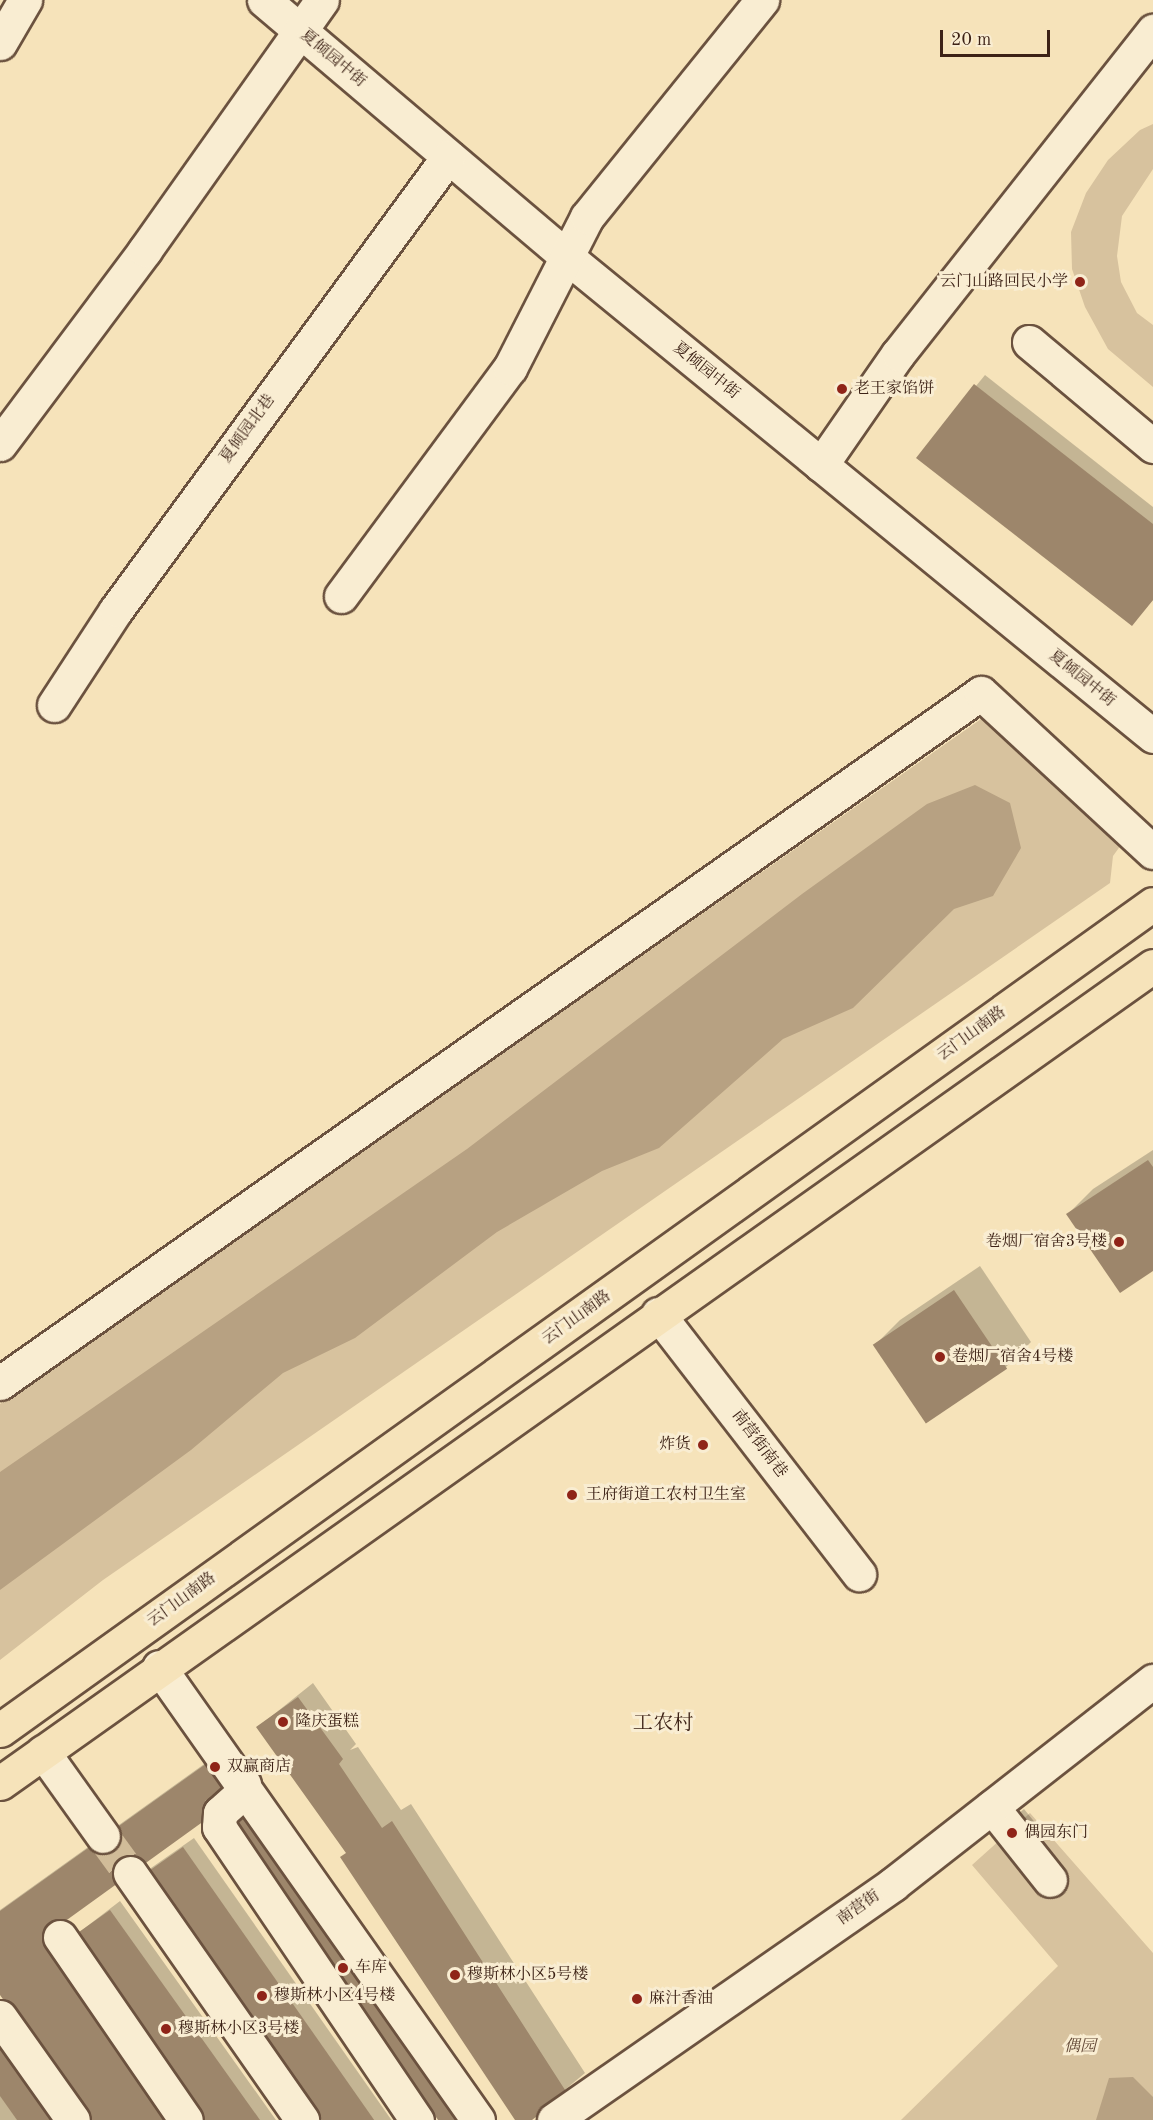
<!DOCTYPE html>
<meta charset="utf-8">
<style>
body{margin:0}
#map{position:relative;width:1153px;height:2120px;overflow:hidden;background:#f6e3ba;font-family:"Old Standard TT","Noto Serif SC",serif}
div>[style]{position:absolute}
.green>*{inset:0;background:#d7c29e}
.water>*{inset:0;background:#b7a182}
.shadow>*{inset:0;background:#0003;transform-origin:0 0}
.building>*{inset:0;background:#9d866b;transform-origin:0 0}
.minor-tunnel>*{height:33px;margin-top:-16.5px;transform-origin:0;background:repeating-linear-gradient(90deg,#d1bc99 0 33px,transparent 0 49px)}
.roads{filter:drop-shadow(2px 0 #6b523f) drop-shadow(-2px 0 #6b523f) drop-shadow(0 2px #6b523f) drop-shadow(0 -2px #6b523f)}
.minor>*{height:33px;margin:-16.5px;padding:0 16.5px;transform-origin:16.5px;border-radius:16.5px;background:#f9edd2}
.major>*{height:33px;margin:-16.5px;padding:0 16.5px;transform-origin:16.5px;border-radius:16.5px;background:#f6e3ba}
.dots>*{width:16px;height:16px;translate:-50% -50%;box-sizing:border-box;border:3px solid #f9edd2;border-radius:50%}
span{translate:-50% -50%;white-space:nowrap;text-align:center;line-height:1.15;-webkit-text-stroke:6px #f9edd2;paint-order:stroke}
.street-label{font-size:16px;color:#3d2216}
.poi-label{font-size:16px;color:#3d2216}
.right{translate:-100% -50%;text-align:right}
.left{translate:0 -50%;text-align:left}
.park-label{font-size:16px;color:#644a38;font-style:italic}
.quarter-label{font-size:20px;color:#3d2216}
.scale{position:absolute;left:940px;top:30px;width:110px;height:27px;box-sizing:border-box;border:3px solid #3d2216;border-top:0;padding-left:8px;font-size:18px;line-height:21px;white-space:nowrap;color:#3d2216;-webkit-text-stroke:4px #f9edd2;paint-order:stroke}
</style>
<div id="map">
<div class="green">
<i style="clip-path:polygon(1153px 124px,1153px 169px,1122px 216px,1117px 256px,1121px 282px,1137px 313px,1153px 325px,1153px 387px,1108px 349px,1085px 307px,1072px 269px,1071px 232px,1086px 193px,1108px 160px,1140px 130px)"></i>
<i style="clip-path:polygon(984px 717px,1129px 834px,1113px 856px,1110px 883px,103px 1580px,0 1660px,0 1404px)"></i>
<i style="clip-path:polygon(1030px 1813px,1153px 1953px,1153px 2120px,901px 2120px,1058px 1966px,972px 1865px)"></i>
</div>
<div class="water">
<i style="clip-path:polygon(975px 785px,1010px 803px,1021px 848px,993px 896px,954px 909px,853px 1008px,783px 1039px,659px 1148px,602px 1171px,497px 1232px,355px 1338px,283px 1373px,191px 1450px,0 1590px,0 1472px,467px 1149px,802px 894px,927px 804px)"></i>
<i style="clip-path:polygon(1133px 2077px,1153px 2097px,1153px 2120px,1096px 2120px,1109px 2078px)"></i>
</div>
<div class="shadow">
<i style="clip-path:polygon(985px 375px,1153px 507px,1153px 600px,1132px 624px,918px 457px)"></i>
<i style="clip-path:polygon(1153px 1150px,1153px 1269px,1068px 1214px,1093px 1189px)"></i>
<i style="clip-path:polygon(980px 1266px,1031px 1342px,1006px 1367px,926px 1421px,875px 1345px,900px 1320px)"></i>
<i style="clip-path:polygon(313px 1683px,356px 1744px,350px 1750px,358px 1747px,401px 1810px,411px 1804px,585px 2073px,529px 2120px,517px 2120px,347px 1852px,258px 1727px)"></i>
<i style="clip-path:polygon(228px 1747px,215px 1792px,223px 1802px,65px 1919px,77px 1934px,120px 1901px,276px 2120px,90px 2120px,0 1993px,0 1910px)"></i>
<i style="left:1024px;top:1809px;width:21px;height:41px;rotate:51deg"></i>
<i style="left:194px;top:1838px;width:345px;height:56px;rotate:55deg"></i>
<i style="clip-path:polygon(0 2024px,69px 2120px,0 2120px)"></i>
</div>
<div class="building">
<i style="clip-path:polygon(974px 384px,1153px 524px,1153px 600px,1132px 626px,916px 458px)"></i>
<i style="clip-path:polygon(1148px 1160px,1153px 1167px,1153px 1271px,1120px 1293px,1066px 1214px)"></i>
<i style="left:954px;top:1290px;width:95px;height:98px;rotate:56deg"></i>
<i style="clip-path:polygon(298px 1697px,343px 1759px,339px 1764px,382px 1828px,392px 1821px,567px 2093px,532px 2120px,515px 2120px,340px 1857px,346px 1853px,256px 1727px)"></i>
<i style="clip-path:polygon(217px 1756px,234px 1780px,205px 1801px,215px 1813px,46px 1935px,176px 2120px,88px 2120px,0 1995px,0 1911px)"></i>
<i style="left:243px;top:1803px;width:385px;height:22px;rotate:55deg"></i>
<i style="left:183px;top:1847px;width:334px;height:43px;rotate:55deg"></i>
<i style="clip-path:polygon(110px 1910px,260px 2120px,202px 2120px,72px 1937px)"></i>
<i style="clip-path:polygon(0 2034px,61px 2120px,17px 2120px,0 2096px)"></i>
</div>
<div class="minor-tunnel">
<i style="left:103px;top:1836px;width:46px;rotate:53.9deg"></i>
</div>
<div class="roads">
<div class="minor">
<i style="left:264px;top:0;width:397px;rotate:40.3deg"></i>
<i style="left:567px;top:257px;width:757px;rotate:39.26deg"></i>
<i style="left:0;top:43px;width:50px;rotate:-59.8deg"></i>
<i style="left:1029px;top:342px;width:162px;rotate:40deg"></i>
<i style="left:0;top:444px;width:242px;rotate:-53.2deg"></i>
<i style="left:145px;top:250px;width:306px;rotate:-54.7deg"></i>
<i style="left:821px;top:465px;width:135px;rotate:-55.3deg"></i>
<i style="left:898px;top:354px;width:412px;rotate:-51.7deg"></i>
<i style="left:341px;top:596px;width:284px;rotate:-53.5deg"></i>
<i style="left:510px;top:368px;width:169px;rotate:-63deg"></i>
<i style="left:587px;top:217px;width:279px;rotate:-51.1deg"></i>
<i style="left:54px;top:705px;width:113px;rotate:-56.9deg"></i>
<i style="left:116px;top:610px;width:562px;rotate:-53.76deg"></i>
<i style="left:658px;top:1314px;width:329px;rotate:52.3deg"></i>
<i style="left:0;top:1383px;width:1199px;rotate:-35.12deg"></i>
<i style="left:981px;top:693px;width:234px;rotate:42.8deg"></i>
<i style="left:159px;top:1667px;width:554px;rotate:54.85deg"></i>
<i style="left:43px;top:1752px;width:103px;rotate:54.5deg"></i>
<i style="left:244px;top:1784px;width:12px;rotate:110deg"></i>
<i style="left:240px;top:1795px;width:27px;rotate:138deg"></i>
<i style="left:220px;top:1813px;width:14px;rotate:94deg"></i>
<i style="left:219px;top:1827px;width:354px;rotate:56deg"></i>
<i style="left:992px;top:1807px;width:93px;rotate:51.5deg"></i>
<i style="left:130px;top:1873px;width:301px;rotate:55.1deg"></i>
<i style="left:60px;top:1937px;width:222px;rotate:55.5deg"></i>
<i style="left:0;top:2017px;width:126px;rotate:54.7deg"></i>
<i style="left:554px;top:2120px;width:413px;rotate:-34.8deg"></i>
<i style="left:893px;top:1884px;width:330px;rotate:-38deg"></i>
</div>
<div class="major">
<i style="left:0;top:1730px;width:1418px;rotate:-35.62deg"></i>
<i style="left:0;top:1783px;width:1413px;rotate:-35.32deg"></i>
</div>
</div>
<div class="dots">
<i style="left:1080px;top:282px;background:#8f2418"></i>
<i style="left:842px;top:389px;background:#8f2418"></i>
<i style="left:1119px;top:1242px;background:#8f2418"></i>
<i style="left:940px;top:1357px;background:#8f2418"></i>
<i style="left:703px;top:1445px;background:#8f2418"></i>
<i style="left:572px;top:1495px;background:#8f2418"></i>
<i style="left:283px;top:1722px;background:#8f2418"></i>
<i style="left:215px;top:1767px;background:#8f2418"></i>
<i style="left:1012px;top:1833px;background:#8f2418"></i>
<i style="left:343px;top:1968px;background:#8f2418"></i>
<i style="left:455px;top:1975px;background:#8f2418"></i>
<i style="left:262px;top:1996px;background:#8f2418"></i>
<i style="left:637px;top:1999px;background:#8f2418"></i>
<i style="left:166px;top:2029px;background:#8f2418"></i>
</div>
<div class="street-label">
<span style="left:333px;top:59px;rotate:40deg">夏倾园中街</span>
<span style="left:706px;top:371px;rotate:39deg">夏倾园中街</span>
<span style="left:248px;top:429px;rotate:-54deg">夏倾园北巷</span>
<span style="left:1082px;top:679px;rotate:39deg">夏倾园中街</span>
<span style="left:972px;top:1034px;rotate:-36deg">云门山南路</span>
<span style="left:577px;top:1318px;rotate:-36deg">云门山南路</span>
<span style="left:759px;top:1444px;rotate:53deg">南营街南巷</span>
<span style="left:182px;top:1600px;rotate:-36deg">云门山南路</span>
<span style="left:859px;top:1908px;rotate:-35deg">南营街</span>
</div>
<div class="poi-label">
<span class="right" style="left:1068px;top:282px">云门山路回民小学</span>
<span class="left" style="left:854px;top:389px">老王家馅饼</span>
<span class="right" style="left:1107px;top:1242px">卷烟厂宿舍3号楼</span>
<span class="left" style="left:952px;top:1357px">卷烟厂宿舍4号楼</span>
<span class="right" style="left:691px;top:1445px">炸货</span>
<span class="left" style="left:586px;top:1495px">王府街道工农村卫生室</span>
<span class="left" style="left:295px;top:1722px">隆庆蛋糕</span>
<span class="left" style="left:227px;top:1767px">双赢商店</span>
<span class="left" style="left:1024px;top:1833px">偶园东门</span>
<span class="left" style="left:355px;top:1968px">车库</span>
<span class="left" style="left:467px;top:1975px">穆斯林小区5号楼</span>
<span class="left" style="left:274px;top:1996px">穆斯林小区4号楼</span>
<span class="left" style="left:649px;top:1999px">麻汁香油</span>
<span class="left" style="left:178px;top:2029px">穆斯林小区3号楼</span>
</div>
<div class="park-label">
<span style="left:1080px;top:2047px">偶园</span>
</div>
<div class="quarter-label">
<span style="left:663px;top:1724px">工农村</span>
</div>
<div class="scale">20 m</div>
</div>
